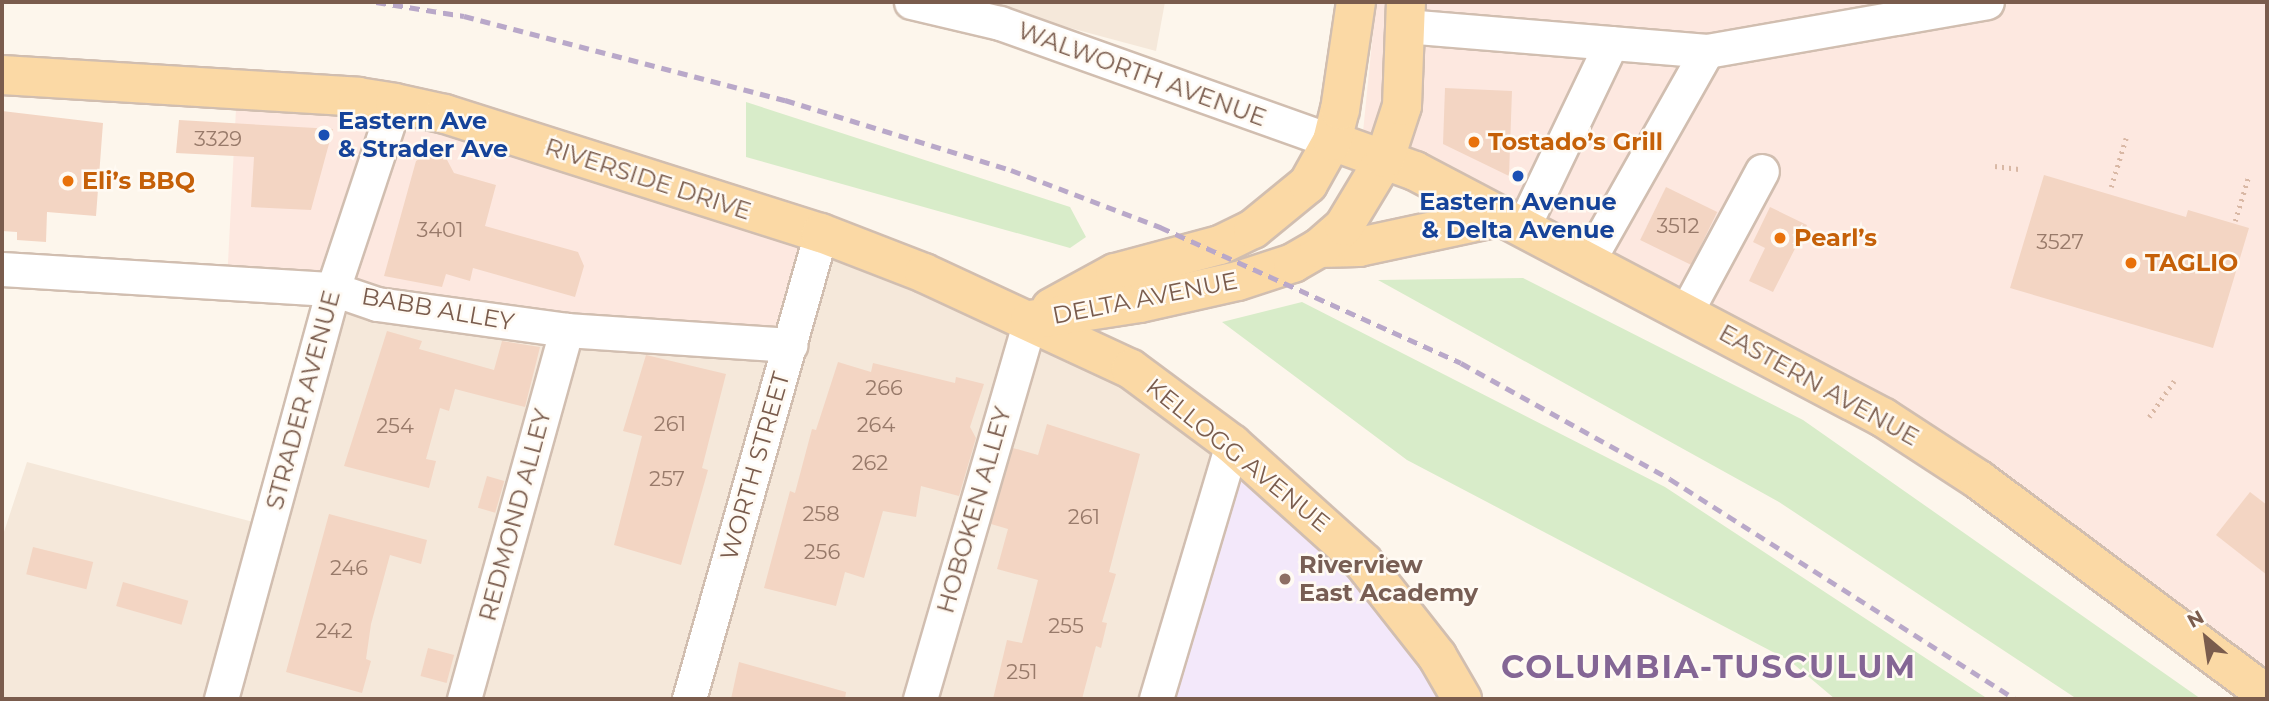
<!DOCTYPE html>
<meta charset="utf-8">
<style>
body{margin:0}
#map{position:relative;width:2269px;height:701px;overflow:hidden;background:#fdf6ec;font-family:Montserrat,sans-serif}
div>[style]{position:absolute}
.residential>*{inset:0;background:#f5e8da}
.commercial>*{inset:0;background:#fde8e0}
.education>*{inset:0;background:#f3e8fa}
.green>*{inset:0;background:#d8ecc9}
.building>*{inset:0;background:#f3d5c3;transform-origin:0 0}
.path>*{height:4.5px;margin-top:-2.25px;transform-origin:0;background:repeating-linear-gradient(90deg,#d9b8a5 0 2px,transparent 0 7px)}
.roads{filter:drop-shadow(2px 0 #d1beb0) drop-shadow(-2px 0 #d1beb0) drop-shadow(0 2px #d1beb0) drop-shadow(0 -2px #d1beb0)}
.minor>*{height:33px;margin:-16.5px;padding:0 16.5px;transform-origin:16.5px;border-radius:16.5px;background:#fff}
.major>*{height:38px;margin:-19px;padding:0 19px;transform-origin:19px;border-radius:19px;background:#fbd9a5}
.rail>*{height:5px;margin-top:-2.5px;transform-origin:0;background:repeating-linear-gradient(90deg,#b9a8c9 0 10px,transparent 0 17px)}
.dots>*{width:19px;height:19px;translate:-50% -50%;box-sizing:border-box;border:4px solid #fffaf3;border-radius:50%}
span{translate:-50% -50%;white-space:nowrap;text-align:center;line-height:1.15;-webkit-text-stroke:5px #fffaf3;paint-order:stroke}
.number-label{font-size:21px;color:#987a6a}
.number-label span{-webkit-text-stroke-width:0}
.street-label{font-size:24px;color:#7a5c4d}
.transit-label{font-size:24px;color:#164399;font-weight:700}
.left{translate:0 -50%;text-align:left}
.food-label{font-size:24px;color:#c56008;font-weight:700}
.education-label{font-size:24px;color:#785e54;font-weight:700}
.district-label{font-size:32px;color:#846695;font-weight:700;letter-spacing:2px}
.frame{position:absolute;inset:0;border:4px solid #7a5c4d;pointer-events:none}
.north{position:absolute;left:2171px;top:603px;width:70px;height:70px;-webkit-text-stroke:5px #fffaf3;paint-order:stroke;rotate:331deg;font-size:19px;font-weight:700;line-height:28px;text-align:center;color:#7a5c4d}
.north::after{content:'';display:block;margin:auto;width:24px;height:32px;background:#7a5c4d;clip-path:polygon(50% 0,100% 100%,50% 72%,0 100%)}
</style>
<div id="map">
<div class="residential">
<i style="clip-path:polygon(973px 2px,1165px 2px,1156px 51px)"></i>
<i style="clip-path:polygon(821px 233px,924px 273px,1232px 444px,1156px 699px,2px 699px,2px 538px,27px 462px,268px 526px,333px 289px)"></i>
</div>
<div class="commercial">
<i style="clip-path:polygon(1376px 2px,2267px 2px,2267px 695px,1877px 414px,1361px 152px)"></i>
<i style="clip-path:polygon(237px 90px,358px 97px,821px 233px,790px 345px,227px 282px)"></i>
</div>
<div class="education">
<i style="clip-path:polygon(1232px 444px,1462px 699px,1156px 699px)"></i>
</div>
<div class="green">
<i style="clip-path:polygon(746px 102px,1070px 207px,1086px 237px,1070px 248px,746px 157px)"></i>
<i style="clip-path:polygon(1523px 278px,1803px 420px,2201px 699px,2077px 699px,1779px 502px,1378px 280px)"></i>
<i style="clip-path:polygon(1302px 302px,1665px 487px,1988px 699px,1835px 699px,1790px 661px,1407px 460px,1222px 322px)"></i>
</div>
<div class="building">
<i style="clip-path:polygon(1445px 88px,1512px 91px,1509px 176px,1443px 144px)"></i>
<i style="clip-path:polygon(2px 111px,103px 123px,96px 216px,47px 212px,46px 242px,17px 240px,17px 232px,2px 231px)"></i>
<i style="clip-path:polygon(179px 120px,333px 129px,311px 210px,251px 207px,254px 157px,176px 153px)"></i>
<i style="clip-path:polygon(429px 153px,446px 158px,454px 173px,496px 185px,485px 226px,578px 252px,584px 266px,575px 297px,473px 268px,470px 281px,446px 274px,442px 287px,384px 276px,416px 161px)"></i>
<i style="clip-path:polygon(2044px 175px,2186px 217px,2188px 210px,2249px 228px,2213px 348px,2010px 288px)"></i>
<i style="left:1666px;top:187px;width:57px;height:59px;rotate:26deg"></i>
<i style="clip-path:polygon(1770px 207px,1807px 225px,1773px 292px,1749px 281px,1765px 248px,1753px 242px)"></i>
<i style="clip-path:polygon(387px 331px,422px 341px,419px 349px,494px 370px,502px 341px,540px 347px,525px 407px,455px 389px,449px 411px,440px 408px,426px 459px,436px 461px,429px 488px,344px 466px)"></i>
<i style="clip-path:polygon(646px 355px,726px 374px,702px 468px,708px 470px,681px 565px,614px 545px,642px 436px,623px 431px)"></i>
<i style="clip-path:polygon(838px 362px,871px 372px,873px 363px,955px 383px,956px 377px,984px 384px,970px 427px,976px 438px,959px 496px,921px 486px,916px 517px,883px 511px,864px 578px,845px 572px,836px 606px,764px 588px,790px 491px,795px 493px,812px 429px,816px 430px)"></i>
<i style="clip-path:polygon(1047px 424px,1140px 454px,1109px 572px,1116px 574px,1102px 622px,1107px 623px,1101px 648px,1096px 646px,1082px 699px,993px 699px,1007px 640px,1022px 643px,1038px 580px,997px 569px,1008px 529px,991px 524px,1013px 448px,1038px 455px)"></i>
<i style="left:487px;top:476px;width:18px;height:33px;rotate:16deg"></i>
<i style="clip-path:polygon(2250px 492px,2267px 505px,2267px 575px,2216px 535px)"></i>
<i style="clip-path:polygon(329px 514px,427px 540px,421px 564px,390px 555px,371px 624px,366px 659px,371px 661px,362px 693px,286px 672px)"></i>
<i style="left:33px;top:547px;width:62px;height:28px;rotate:14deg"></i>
<i style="left:123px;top:582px;width:68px;height:25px;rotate:16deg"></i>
<i style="left:428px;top:648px;width:27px;height:29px;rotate:15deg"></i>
<i style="clip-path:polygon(739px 662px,846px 692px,845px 699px,731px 699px)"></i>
</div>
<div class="path">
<i style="left:1995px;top:166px;width:26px;rotate:7deg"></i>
<i style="left:2111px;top:187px;width:51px;rotate:-73deg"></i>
<i style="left:2235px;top:221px;width:45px;rotate:-73.2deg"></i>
<i style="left:2149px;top:417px;width:44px;rotate:-55.2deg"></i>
</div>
<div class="roads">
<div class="minor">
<i style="left:911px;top:2px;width:91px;rotate:13.3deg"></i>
<i style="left:1000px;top:23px;width:352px;rotate:19.6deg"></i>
<i style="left:1405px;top:26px;width:303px;rotate:4.7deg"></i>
<i style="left:1707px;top:51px;width:284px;rotate:-9.9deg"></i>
<i style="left:1523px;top:227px;width:204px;rotate:-64.4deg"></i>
<i style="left:1588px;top:261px;width:241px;rotate:-60.5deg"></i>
<i style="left:2px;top:269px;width:332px;rotate:3.5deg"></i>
<i style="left:333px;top:289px;width:46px;rotate:18.8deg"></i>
<i style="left:377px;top:304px;width:191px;rotate:7.8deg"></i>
<i style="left:566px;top:330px;width:225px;rotate:3.8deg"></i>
<i style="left:1686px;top:312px;width:160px;rotate:-61.7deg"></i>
<i style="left:221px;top:699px;width:425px;rotate:-74.7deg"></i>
<i style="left:333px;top:289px;width:196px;rotate:-71.6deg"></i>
<i style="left:464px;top:699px;width:383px;rotate:-74.5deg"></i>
<i style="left:689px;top:699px;width:484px;rotate:-74.2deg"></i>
<i style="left:920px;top:699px;width:395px;rotate:-73.8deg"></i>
<i style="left:1156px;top:699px;width:266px;rotate:-73.4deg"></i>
</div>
<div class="major">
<i style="left:2px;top:75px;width:357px;rotate:3.5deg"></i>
<i style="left:358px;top:97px;width:37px;rotate:9deg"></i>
<i style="left:395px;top:103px;width:51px;rotate:12.4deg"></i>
<i style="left:445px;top:114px;width:394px;rotate:17.6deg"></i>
<i style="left:821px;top:233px;width:110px;rotate:21.2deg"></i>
<i style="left:924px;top:273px;width:228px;rotate:24.9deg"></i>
<i style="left:1131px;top:369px;width:126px;rotate:36.6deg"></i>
<i style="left:1232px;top:444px;width:176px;rotate:42deg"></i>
<i style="left:1363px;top:562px;width:120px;rotate:51.8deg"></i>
<i style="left:1437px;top:656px;width:50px;rotate:59.8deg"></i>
<i style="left:1332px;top:141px;width:88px;rotate:19.9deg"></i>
<i style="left:1415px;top:171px;width:530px;rotate:27.77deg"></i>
<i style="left:1884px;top:418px;width:113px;rotate:33.1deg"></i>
<i style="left:1979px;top:480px;width:359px;rotate:36.7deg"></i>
<i style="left:1319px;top:248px;width:40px;rotate:-1.4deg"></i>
<i style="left:1359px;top:247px;width:147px;rotate:-12.1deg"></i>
<i style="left:1051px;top:308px;width:73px;rotate:-28.7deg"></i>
<i style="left:1115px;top:273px;width:109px;rotate:-14.9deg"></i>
<i style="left:1220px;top:245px;width:37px;rotate:-26deg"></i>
<i style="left:1253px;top:229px;width:71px;rotate:-39.3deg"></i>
<i style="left:1308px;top:184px;width:49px;rotate:-60.8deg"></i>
<i style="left:1332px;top:141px;width:32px;rotate:-76deg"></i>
<i style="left:1340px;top:110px;width:109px;rotate:-81.6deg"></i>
<i style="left:1030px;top:320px;width:111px;rotate:-8.8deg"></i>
<i style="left:1140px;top:303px;width:100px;rotate:-12.7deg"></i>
<i style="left:1238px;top:281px;width:58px;rotate:-18.1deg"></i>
<i style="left:1293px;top:263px;width:30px;rotate:-30deg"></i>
<i style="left:1319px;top:248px;width:33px;rotate:-41deg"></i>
<i style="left:1344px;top:226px;width:79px;rotate:-58.9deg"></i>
<i style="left:1385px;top:158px;width:55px;rotate:-71.9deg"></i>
<i style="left:1402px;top:106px;width:104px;rotate:-87.8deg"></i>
</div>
</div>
<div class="rail">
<i style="left:376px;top:2px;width:89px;rotate:9deg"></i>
<i style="left:464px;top:16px;width:332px;rotate:14.7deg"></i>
<i style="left:785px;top:100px;width:237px;rotate:17.2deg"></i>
<i style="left:1011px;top:170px;width:160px;rotate:20.9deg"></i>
<i style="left:1160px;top:227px;width:330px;rotate:24.3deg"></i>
<i style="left:1461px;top:363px;width:239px;rotate:29deg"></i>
<i style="left:1670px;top:479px;width:409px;rotate:32.5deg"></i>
</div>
<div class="dots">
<i style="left:324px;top:135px;background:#1a4fb4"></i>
<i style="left:1474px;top:142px;background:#e8710a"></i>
<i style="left:1518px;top:176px;background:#1a4fb4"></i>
<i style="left:68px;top:181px;background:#e8710a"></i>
<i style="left:1780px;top:238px;background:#e8710a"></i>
<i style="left:2131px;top:263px;background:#e8710a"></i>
<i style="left:1285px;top:579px;background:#8d6e63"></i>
</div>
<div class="number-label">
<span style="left:218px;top:139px">3329</span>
<span style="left:1678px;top:226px">3512</span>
<span style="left:440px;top:230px">3401</span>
<span style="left:2060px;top:242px">3527</span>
<span style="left:884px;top:388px">266</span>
<span style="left:670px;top:424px">261</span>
<span style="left:876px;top:425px">264</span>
<span style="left:395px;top:426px">254</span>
<span style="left:870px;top:463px">262</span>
<span style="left:667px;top:479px">257</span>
<span style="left:821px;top:514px">258</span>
<span style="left:1084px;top:517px">261</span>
<span style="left:822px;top:552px">256</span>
<span style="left:349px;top:568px">246</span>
<span style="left:1066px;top:626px">255</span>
<span style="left:334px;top:631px">242</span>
<span style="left:1022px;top:672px">251</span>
</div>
<div class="street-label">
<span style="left:1142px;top:74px;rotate:20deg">WALWORTH AVENUE</span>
<span style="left:648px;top:179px;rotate:18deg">RIVERSIDE DRIVE</span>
<span style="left:1145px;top:298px;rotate:-11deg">DELTA AVENUE</span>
<span style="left:438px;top:309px;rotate:10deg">BABB ALLEY</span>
<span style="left:1819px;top:385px;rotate:29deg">EASTERN AVENUE</span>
<span style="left:303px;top:400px;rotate:-75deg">STRADER AVENUE</span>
<span style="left:1238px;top:455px;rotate:39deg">KELLOGG AVENUE</span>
<span style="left:755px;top:466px;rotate:-74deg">WORTH STREET</span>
<span style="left:974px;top:510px;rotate:-74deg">HOBOKEN ALLEY</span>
<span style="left:515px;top:515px;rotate:-75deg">REDMOND ALLEY</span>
</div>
<div class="transit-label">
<span class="left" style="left:338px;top:135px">Eastern Ave<br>&amp; Strader Ave</span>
<span style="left:1518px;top:216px">Eastern Avenue<br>&amp; Delta Avenue</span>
</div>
<div class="food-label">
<span class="left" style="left:1488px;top:142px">Tostado’s Grill</span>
<span class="left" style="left:82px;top:181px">Eli’s BBQ</span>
<span class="left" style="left:1794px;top:238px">Pearl’s</span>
<span class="left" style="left:2145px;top:263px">TAGLIO</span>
</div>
<div class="education-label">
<span class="left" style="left:1299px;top:579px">Riverview<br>East Academy</span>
</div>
<div class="district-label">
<span style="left:1709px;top:667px">COLUMBIA-TUSCULUM</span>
</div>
<div class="frame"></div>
<div class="north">N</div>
</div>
